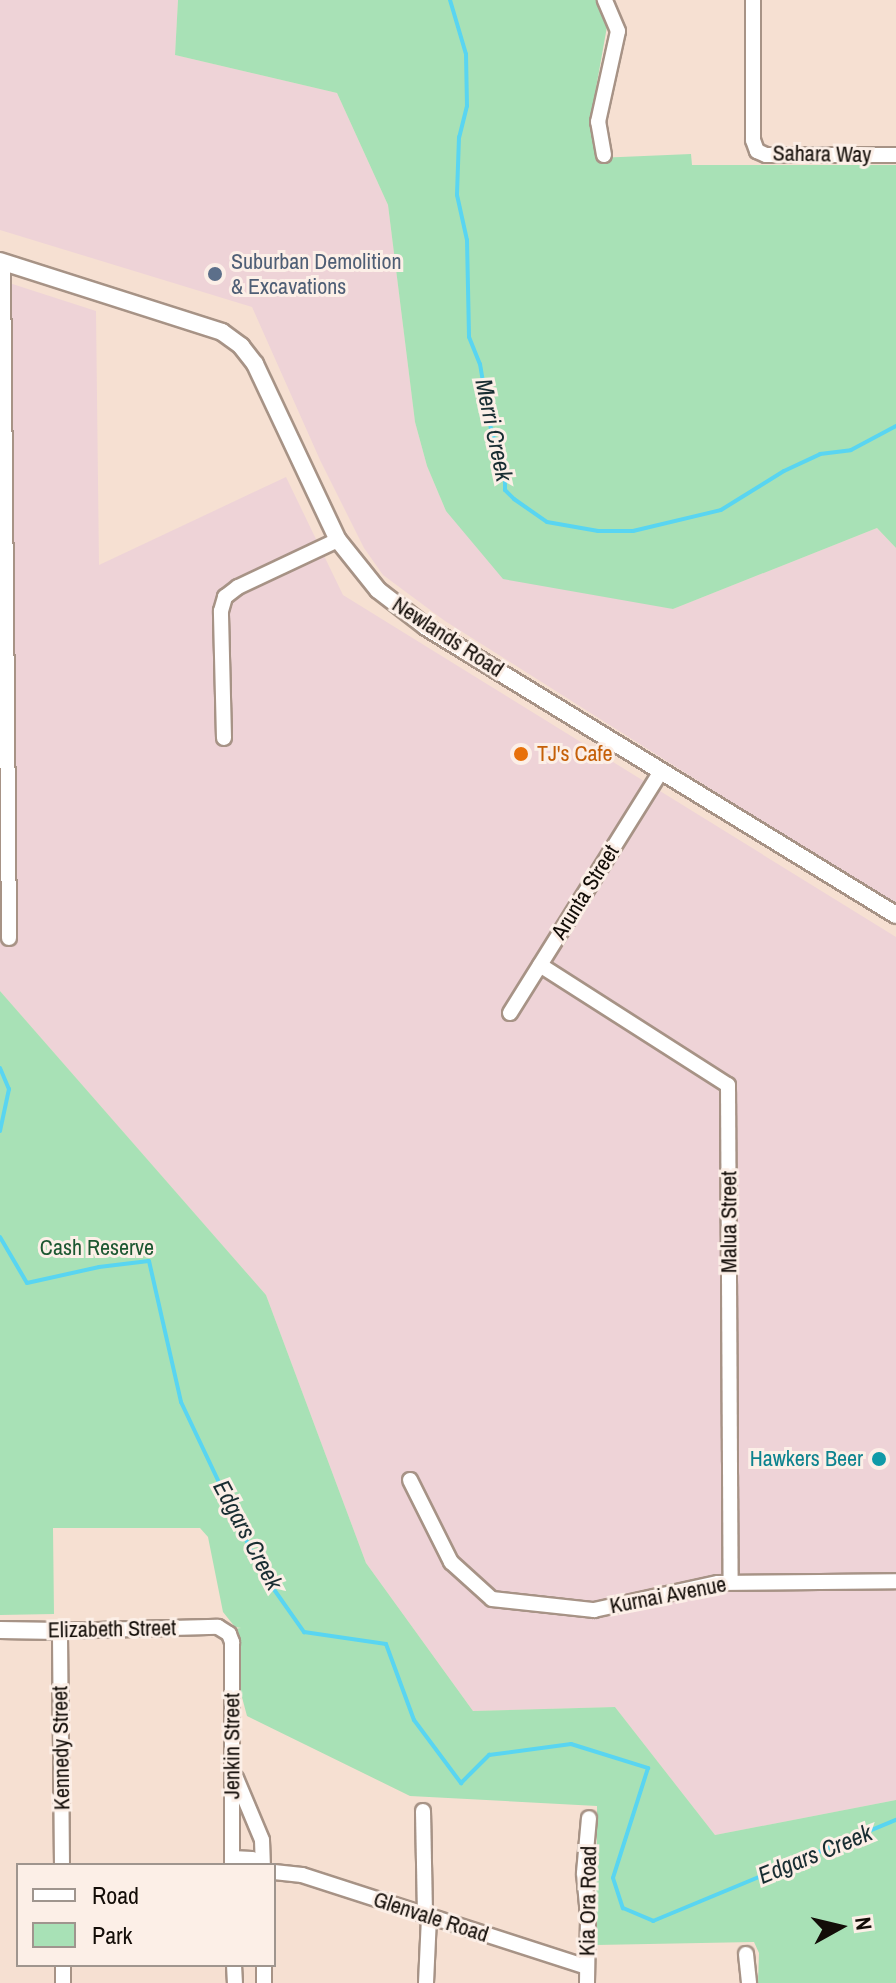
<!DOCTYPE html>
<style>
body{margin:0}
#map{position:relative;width:896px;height:1983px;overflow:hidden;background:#f6e0d2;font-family:"Archivo Narrow",sans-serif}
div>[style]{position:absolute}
.industrial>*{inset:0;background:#eed3d7}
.green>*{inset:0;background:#a8e1b6}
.stream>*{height:4px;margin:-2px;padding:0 2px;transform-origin:2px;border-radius:2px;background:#59d5f1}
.roads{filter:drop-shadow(2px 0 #a79386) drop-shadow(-2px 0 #a79386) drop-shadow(0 2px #a79386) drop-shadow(0 -2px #a79386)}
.minor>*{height:14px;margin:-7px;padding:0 7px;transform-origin:7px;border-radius:7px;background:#fff}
.tertiary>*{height:16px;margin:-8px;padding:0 8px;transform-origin:8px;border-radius:8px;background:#fff}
.dots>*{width:22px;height:22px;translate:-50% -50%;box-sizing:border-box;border:4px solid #fcefe7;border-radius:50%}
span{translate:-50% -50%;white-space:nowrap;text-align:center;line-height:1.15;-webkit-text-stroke:6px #fcefe7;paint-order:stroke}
.street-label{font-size:22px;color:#130d08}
.service-label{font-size:22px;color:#4e5e75}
.left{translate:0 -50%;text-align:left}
.food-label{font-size:22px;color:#c56008}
.park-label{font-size:22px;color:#1c5731}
.culture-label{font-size:22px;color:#0d838f}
.right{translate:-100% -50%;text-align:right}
.water-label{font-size:24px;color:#182d32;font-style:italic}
.legend{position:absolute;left:16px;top:1863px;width:260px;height:104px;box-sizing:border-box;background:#fcefe7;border:2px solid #9f958e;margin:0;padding:10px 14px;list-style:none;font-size:24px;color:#130d08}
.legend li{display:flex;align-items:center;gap:16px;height:40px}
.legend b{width:40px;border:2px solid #9f958e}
.north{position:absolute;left:800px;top:1887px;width:80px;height:80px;-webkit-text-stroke:6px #fcefe7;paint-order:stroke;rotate:82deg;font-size:22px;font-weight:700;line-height:32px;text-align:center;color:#130d08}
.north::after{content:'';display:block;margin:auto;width:28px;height:36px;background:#130d08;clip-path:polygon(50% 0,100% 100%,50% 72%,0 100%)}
</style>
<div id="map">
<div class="industrial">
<i style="clip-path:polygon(0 0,178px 0,175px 55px,337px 93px,388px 205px,415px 422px,427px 466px,446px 511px,673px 609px,877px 528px,896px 548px,896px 906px,445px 621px,383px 575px,364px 548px,320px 460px,252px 307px,0 230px)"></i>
<i style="clip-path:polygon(0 280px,96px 311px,99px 565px,286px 477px,343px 595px,896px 937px,896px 1800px,715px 1835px,615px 1707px,473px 1711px,366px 1563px,266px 1295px,0 991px)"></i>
</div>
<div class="green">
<i style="clip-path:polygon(178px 0,596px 0,608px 21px,591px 116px,597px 158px,691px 154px,692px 165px,896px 165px,896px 548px,877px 528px,673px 609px,503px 579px,446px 511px,427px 466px,415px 422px,388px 205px,337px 93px,175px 55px)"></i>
<i style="clip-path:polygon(0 991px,266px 1295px,366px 1563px,473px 1711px,615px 1707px,715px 1835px,896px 1800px,896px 1983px,758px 1983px,759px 1953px,754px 1942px,596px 1945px,597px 1806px,410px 1796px,247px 1716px,224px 1630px,241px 1628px,235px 1627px,223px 1612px,208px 1537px,200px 1528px,53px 1528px,54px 1614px,0 1615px)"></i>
</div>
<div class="stream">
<i style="left:450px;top:0;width:56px;rotate:73.5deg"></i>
<i style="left:466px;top:54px;width:52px;rotate:88.9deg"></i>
<i style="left:467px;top:106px;width:32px;rotate:104deg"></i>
<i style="left:459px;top:137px;width:58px;rotate:92deg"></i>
<i style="left:457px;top:195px;width:46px;rotate:77.5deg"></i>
<i style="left:467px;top:240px;width:97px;rotate:88.8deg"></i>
<i style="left:469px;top:337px;width:29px;rotate:68deg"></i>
<i style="left:480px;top:364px;width:66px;rotate:80.4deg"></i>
<i style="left:491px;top:429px;width:46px;rotate:72.3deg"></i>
<i style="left:505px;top:473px;width:17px;rotate:90deg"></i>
<i style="left:505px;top:490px;width:13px;rotate:45deg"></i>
<i style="left:514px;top:499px;width:40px;rotate:34.9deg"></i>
<i style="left:547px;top:522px;width:52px;rotate:10deg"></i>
<i style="left:598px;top:531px;width:35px"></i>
<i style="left:633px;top:531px;width:90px;rotate:-13.4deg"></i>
<i style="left:721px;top:510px;width:74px;rotate:-31.8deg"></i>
<i style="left:784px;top:471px;width:40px;rotate:-25deg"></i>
<i style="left:820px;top:454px;width:31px;rotate:-7deg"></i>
<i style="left:851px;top:450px;width:51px;rotate:-28.1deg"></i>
<i style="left:0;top:1068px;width:23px;rotate:67deg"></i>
<i style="left:9px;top:1089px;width:43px;rotate:102.1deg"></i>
<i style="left:0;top:1237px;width:53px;rotate:59.6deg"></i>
<i style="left:27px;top:1283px;width:74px;rotate:-12.5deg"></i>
<i style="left:99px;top:1267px;width:50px;rotate:-6.8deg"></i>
<i style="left:149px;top:1261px;width:145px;rotate:77.2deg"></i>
<i style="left:181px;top:1402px;width:187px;rotate:64.7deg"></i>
<i style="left:261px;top:1571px;width:75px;rotate:54.8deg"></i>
<i style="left:304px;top:1632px;width:83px;rotate:8.3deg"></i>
<i style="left:386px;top:1644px;width:81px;rotate:69.8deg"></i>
<i style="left:414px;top:1720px;width:79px;rotate:53.3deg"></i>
<i style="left:461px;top:1783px;width:40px;rotate:-45deg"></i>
<i style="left:489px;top:1755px;width:83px;rotate:-7.6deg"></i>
<i style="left:571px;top:1744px;width:81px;rotate:17.3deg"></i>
<i style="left:648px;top:1768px;width:115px;rotate:107.7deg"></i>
<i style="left:613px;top:1878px;width:32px;rotate:72deg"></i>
<i style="left:623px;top:1908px;width:33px;rotate:23deg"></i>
<i style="left:653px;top:1921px;width:263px;rotate:-22.6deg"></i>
</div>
<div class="roads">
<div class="minor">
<i style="left:753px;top:0;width:140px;rotate:90deg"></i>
<i style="left:753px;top:140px;width:12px;rotate:70deg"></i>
<i style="left:757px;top:151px;width:10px;rotate:24deg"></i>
<i style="left:766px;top:155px;width:130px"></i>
<i style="left:604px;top:155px;width:34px;rotate:-100deg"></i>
<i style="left:598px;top:122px;width:93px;rotate:-77.6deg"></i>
<i style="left:618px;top:31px;width:34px;rotate:-113deg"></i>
<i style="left:3px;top:262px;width:676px;rotate:89.49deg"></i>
<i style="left:224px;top:738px;width:127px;rotate:-91.4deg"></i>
<i style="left:221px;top:611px;width:15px;rotate:-74deg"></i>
<i style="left:225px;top:597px;width:16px;rotate:-38deg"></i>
<i style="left:238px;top:587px;width:110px;rotate:-25.2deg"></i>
<i style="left:540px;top:965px;width:223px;rotate:32.6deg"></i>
<i style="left:728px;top:1085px;width:497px;rotate:89.7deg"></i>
<i style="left:510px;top:1013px;width:285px;rotate:-58deg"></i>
<i style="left:410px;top:1480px;width:92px;rotate:63.4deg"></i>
<i style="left:451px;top:1562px;width:55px;rotate:42.1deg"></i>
<i style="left:492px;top:1599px;width:103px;rotate:6.2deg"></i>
<i style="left:594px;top:1610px;width:127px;rotate:-12.3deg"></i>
<i style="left:718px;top:1583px;width:178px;rotate:-0.6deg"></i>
<i style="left:236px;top:1778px;width:67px;rotate:67.2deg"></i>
<i style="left:262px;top:1840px;width:25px;rotate:88deg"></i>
<i style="left:423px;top:1811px;width:105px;rotate:88.9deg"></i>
<i style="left:232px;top:1858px;width:20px;rotate:3deg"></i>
<i style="left:252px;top:1859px;width:8px;rotate:50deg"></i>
<i style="left:62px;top:1865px;width:234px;rotate:-90.5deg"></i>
<i style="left:60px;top:1631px;width:158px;rotate:-1.5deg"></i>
<i style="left:218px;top:1627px;width:13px;rotate:32deg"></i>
<i style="left:229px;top:1634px;width:9px;rotate:69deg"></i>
<i style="left:232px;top:1642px;width:223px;rotate:90deg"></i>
<i style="left:274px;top:1872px;width:28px;rotate:6deg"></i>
<i style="left:302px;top:1875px;width:299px;rotate:17.9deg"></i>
<i style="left:746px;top:1954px;width:29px;rotate:84deg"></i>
<i style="left:63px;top:1965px;width:18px;rotate:90deg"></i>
<i style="left:234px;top:1965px;width:18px;rotate:87deg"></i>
<i style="left:264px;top:1965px;width:18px;rotate:90deg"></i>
<i style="left:426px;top:1983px;width:66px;rotate:-87.4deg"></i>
<i style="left:587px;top:1983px;width:67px;rotate:-89.1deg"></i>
<i style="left:588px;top:1916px;width:43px;rotate:-95.3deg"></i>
<i style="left:584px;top:1873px;width:55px;rotate:-84.8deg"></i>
</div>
<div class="tertiary">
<i style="left:0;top:261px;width:233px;rotate:17.7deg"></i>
<i style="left:222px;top:332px;width:24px;rotate:36deg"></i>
<i style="left:241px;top:346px;width:23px;rotate:52deg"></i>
<i style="left:255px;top:364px;width:195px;rotate:64.8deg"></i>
<i style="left:338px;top:540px;width:64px;rotate:51.3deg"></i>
<i style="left:378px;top:590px;width:61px;rotate:37.6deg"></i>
<i style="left:426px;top:627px;width:551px;rotate:31.5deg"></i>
<i style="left:0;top:1630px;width:60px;rotate:1deg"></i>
</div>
</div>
<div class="dots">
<i style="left:215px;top:274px;background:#5c6f8a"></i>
<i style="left:521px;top:754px;background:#e8710a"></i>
<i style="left:879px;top:1459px;background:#0f9aa8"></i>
</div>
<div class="street-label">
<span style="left:822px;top:154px;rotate:1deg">Sahara Way</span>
<span style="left:448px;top:637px;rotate:33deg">Newlands Road</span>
<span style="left:585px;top:892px;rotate:-58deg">Arunta Street</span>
<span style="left:729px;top:1222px;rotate:-90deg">Malua Street</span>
<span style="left:668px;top:1595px;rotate:-11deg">Kurnai Avenue</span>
<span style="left:112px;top:1629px;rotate:-1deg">Elizabeth Street</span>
<span style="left:232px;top:1746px;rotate:-90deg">Jenkin Street</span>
<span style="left:61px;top:1748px;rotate:-91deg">Kennedy Street</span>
<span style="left:588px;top:1901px;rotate:-89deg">Kia Ora Road</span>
<span style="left:431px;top:1917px;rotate:18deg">Glenvale Road</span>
</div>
<div class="service-label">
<span class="left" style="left:231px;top:274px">Suburban Demolition<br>&amp; Excavations</span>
</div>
<div class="food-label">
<span class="left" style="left:537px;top:754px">TJ's Cafe</span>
</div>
<div class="park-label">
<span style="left:97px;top:1248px">Cash Reserve</span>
</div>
<div class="culture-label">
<span class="right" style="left:863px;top:1459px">Hawkers Beer</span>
</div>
<div class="water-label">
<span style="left:494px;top:430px;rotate:78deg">Merri Creek</span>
<span style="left:248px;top:1535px;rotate:62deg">Edgars Creek</span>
<span style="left:815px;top:1854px;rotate:-22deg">Edgars Creek</span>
</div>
<ul class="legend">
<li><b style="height:10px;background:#fff"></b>Road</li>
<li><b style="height:22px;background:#a8e1b6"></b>Park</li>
</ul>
<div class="north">N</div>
</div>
